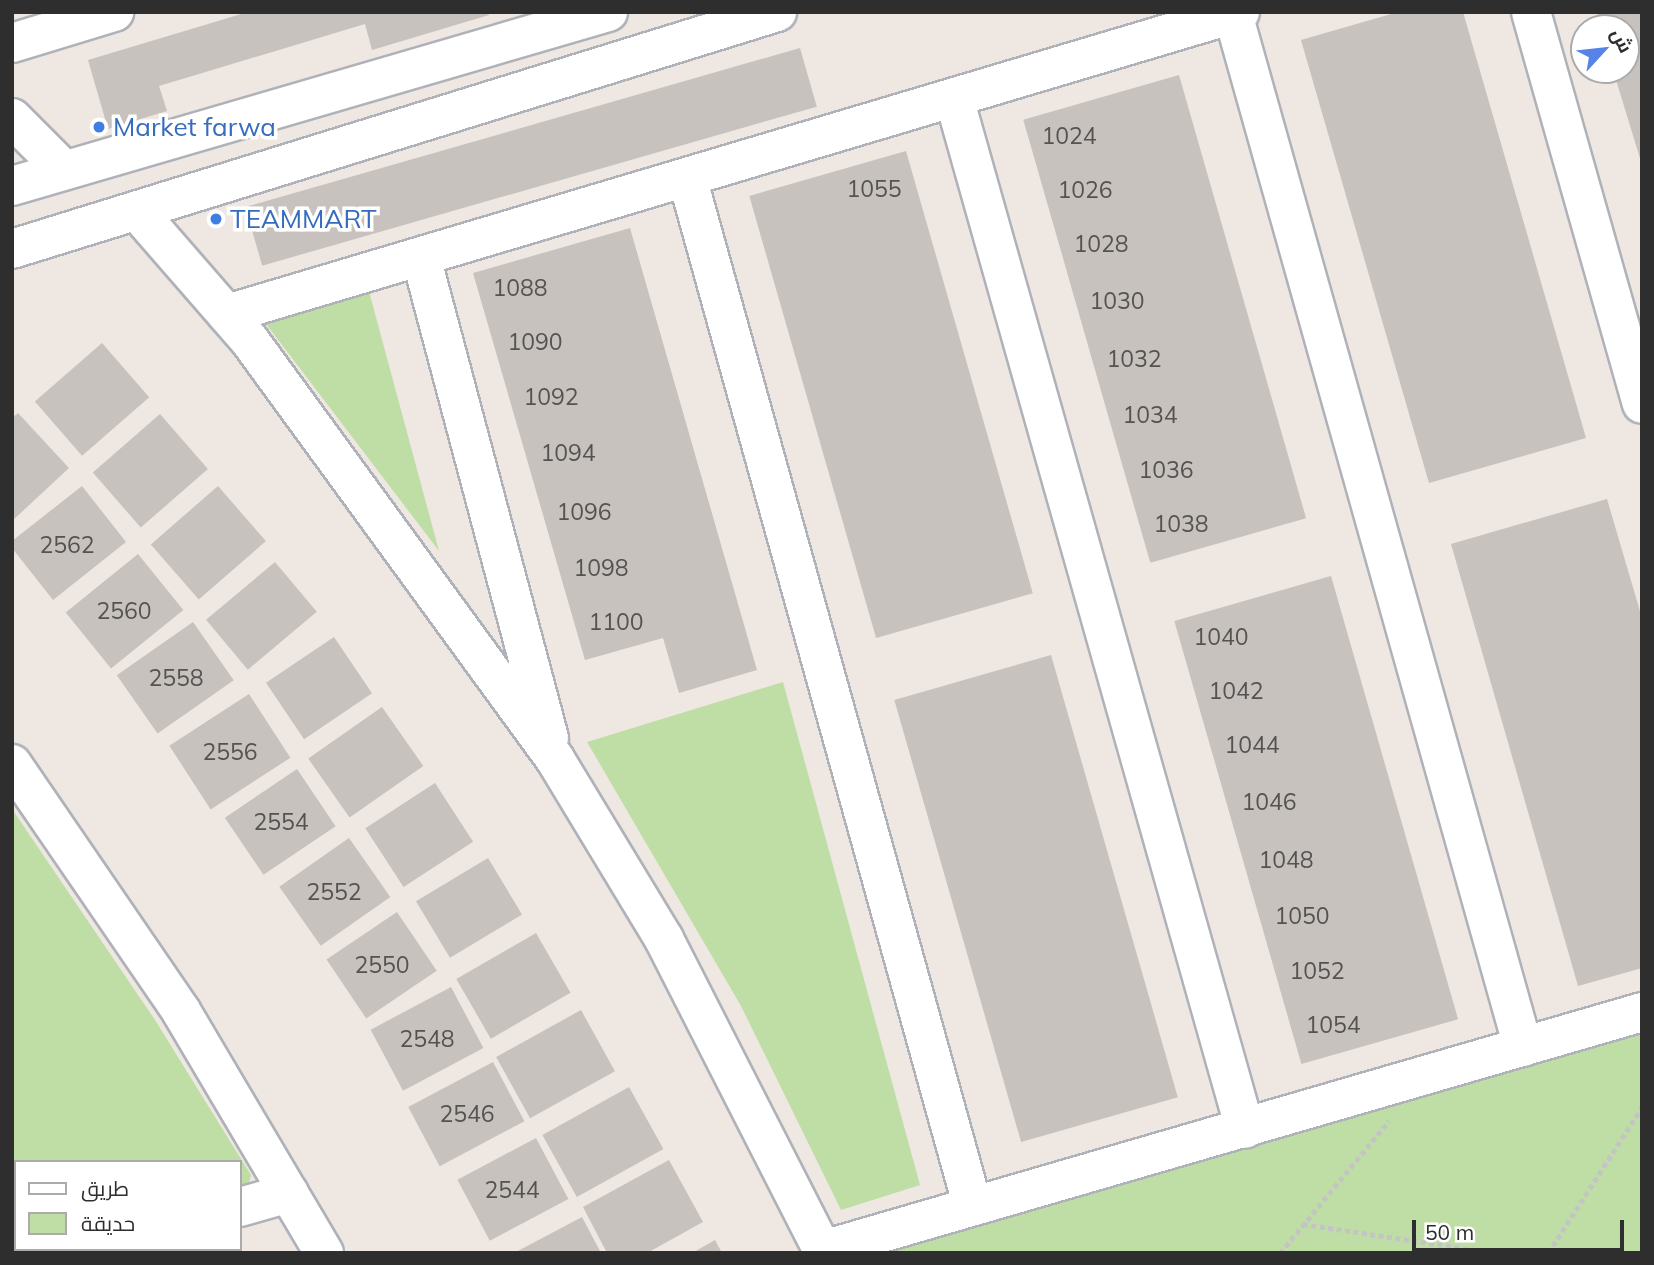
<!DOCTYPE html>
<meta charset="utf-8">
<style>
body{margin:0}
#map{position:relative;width:1654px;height:1265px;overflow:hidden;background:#eee7e2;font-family:Mulish,Cairo,sans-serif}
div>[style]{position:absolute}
.green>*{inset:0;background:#bfdea5}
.building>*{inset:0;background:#c7c2bd;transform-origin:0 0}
.path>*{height:4.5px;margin-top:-2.25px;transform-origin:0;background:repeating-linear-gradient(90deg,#c4c4c4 0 5px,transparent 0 8.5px)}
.roads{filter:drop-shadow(2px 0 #afb2b8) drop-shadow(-2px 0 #afb2b8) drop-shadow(0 2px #afb2b8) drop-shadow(0 -2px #afb2b8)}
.minor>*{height:38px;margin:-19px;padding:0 19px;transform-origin:19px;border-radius:19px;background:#fff}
.dots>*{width:19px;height:19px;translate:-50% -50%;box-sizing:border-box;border:4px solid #fff;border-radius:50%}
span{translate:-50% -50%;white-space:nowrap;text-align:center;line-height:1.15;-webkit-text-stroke:7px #fff;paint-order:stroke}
.number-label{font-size:23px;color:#545352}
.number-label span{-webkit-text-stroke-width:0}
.shop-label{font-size:26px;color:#366cbe}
.left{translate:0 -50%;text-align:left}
.frame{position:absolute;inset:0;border:14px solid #2e2e2e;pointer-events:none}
.legend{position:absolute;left:14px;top:1160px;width:228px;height:91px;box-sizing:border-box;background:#fff;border:2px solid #ababab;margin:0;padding:9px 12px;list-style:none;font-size:21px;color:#2e2e2e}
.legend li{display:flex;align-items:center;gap:14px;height:35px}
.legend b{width:35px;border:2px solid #ababab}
.north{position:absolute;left:1570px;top:14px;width:70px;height:70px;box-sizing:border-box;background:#fff;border:2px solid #ababab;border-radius:50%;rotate:63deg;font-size:19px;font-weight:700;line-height:28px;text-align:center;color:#2e2e2e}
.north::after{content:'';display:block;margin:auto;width:24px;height:32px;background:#5583e8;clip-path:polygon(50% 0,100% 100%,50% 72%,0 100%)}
.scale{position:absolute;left:1412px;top:1220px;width:212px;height:32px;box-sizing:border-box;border:4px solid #2e2e2e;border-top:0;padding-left:9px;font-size:21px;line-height:24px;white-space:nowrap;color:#2e2e2e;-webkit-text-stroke:5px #fff;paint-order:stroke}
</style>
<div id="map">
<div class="green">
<i style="clip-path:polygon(367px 284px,439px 551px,260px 316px)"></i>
<i style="clip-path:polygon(783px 682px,920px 1185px,841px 1210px,741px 1006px,587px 742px)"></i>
<i style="clip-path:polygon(12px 809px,155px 1020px,251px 1175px,248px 1188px,240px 1192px,240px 1162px,16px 1162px,16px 1249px,21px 1249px,12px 1251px)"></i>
<i style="clip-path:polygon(1642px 1031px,1642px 1253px,876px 1253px)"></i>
</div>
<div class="building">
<i style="clip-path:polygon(248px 12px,488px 12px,489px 15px,372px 50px,365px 24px,159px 86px,167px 111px,108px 129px,88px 60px)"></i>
<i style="clip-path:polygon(1398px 12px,1463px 12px,1586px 438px,1429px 483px,1301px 40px)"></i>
<i style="clip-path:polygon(1597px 12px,1642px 12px,1642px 165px,1613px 70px,1626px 70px,1626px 28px,1601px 28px)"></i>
<i style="left:800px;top:48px;width:61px;height:577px;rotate:74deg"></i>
<i style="left:1179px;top:75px;width:461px;height:162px;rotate:74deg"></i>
<i style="left:906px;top:151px;width:460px;height:163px;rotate:74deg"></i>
<i style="clip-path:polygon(630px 228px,757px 670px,679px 693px,663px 638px,585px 660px,473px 273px)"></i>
<i style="left:102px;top:343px;width:72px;height:89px;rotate:49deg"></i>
<i style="clip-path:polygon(18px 413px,69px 468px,12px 521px,12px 418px)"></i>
<i style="left:160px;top:414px;width:73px;height:89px;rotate:49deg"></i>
<i style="clip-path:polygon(82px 486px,126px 542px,53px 600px,12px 548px,12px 541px)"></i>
<i style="left:218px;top:486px;width:73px;height:89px;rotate:49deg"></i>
<i style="clip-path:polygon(1607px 499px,1642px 618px,1642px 968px,1578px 986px,1451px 544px)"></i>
<i style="left:138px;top:554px;width:72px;height:93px;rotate:51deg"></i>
<i style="left:275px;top:562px;width:65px;height:90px;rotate:50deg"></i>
<i style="left:1331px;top:576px;width:461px;height:163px;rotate:74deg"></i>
<i style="left:193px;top:622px;width:71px;height:93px;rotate:55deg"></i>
<i style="left:334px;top:637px;width:68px;height:82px;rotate:56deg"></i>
<i style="left:1051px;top:655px;width:460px;height:163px;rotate:74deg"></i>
<i style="left:249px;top:694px;width:76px;height:95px;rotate:57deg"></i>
<i style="left:382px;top:707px;width:72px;height:90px;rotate:55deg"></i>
<i style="left:297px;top:769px;width:69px;height:87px;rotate:56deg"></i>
<i style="left:435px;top:783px;width:70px;height:83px;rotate:57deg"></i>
<i style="left:349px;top:838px;width:72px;height:85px;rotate:55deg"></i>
<i style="left:488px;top:858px;width:66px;height:84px;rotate:59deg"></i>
<i style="left:397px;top:912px;width:71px;height:85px;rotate:56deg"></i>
<i style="left:536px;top:933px;width:69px;height:92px;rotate:60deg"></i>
<i style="left:451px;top:987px;width:69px;height:91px;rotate:62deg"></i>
<i style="left:581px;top:1010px;width:70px;height:97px;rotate:61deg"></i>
<i style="left:493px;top:1062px;width:67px;height:96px;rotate:62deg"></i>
<i style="left:629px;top:1087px;width:71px;height:99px;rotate:61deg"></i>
<i style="left:536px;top:1138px;width:69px;height:89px;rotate:62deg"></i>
<i style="clip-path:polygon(669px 1160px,703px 1222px,647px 1253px,607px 1253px,583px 1207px)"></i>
<i style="clip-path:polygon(582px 1217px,601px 1253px,514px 1253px)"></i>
<i style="clip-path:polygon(715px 1240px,722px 1253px,692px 1253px)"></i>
</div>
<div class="path">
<i style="left:1303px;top:1224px;width:193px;rotate:8.6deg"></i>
<i style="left:1280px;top:1253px;width:171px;rotate:-50.5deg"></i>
<i style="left:1548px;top:1253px;width:174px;rotate:-57.2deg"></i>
</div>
<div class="roads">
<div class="minor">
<i style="left:1531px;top:12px;width:407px;rotate:74.2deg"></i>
<i style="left:1233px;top:14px;width:1073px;rotate:74.32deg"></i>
<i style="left:12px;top:43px;width:107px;rotate:-16.9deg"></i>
<i style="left:954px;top:98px;width:1071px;rotate:74.24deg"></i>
<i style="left:12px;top:118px;width:72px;rotate:45deg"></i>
<i style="left:687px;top:177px;width:1066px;rotate:74.49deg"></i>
<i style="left:12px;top:186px;width:621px;rotate:-16.27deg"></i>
<i style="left:137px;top:211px;width:172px;rotate:49deg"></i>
<i style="left:250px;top:341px;width:517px;rotate:53.88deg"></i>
<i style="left:555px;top:759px;width:210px;rotate:58.8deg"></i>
<i style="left:664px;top:939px;width:352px;rotate:63deg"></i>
<i style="left:12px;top:249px;width:801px;rotate:-17.21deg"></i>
<i style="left:421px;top:257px;width:498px;rotate:75.1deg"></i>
<i style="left:227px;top:314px;width:1057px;rotate:-16.6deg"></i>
<i style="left:12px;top:764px;width:299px;rotate:55.6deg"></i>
<i style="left:181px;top:1011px;width:281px;rotate:59.4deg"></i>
<i style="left:240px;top:1207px;width:51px;rotate:-15.9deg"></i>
<i style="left:823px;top:1250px;width:853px;rotate:-16.2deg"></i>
<i style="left:81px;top:1253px;width:13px;rotate:-18deg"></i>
</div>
</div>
<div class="dots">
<i style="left:99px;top:127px;background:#3f7fe0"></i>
<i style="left:216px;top:219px;background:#3f7fe0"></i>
</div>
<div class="number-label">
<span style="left:1069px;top:136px">1024</span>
<span style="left:874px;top:189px">1055</span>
<span style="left:1085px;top:190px">1026</span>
<span style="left:1101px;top:244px">1028</span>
<span style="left:520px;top:288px">1088</span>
<span style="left:1117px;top:301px">1030</span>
<span style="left:535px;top:342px">1090</span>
<span style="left:1134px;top:359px">1032</span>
<span style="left:551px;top:397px">1092</span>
<span style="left:1150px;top:415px">1034</span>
<span style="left:568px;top:453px">1094</span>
<span style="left:1166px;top:470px">1036</span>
<span style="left:584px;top:512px">1096</span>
<span style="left:1181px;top:524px">1038</span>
<span style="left:67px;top:545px">2562</span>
<span style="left:601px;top:568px">1098</span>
<span style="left:124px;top:611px">2560</span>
<span style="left:616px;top:622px">1100</span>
<span style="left:1221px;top:637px">1040</span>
<span style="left:176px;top:678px">2558</span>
<span style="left:1236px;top:691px">1042</span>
<span style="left:1252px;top:745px">1044</span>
<span style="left:230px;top:752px">2556</span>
<span style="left:1269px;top:802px">1046</span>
<span style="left:281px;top:822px">2554</span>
<span style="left:1286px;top:860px">1048</span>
<span style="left:334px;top:892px">2552</span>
<span style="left:1302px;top:916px">1050</span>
<span style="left:382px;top:965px">2550</span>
<span style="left:1317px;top:971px">1052</span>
<span style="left:1333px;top:1025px">1054</span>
<span style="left:427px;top:1039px">2548</span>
<span style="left:467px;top:1114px">2546</span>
<span style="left:512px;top:1190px">2544</span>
</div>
<div class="shop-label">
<span class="left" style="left:113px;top:127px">Market farwa</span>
<span class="left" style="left:230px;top:219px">TEAMMART</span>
</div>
<div class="frame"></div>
<ul class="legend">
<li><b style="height:9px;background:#fff"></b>طريق</li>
<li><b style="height:19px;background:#bfdea5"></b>حديقة</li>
</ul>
<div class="north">ش</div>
<div class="scale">50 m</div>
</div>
